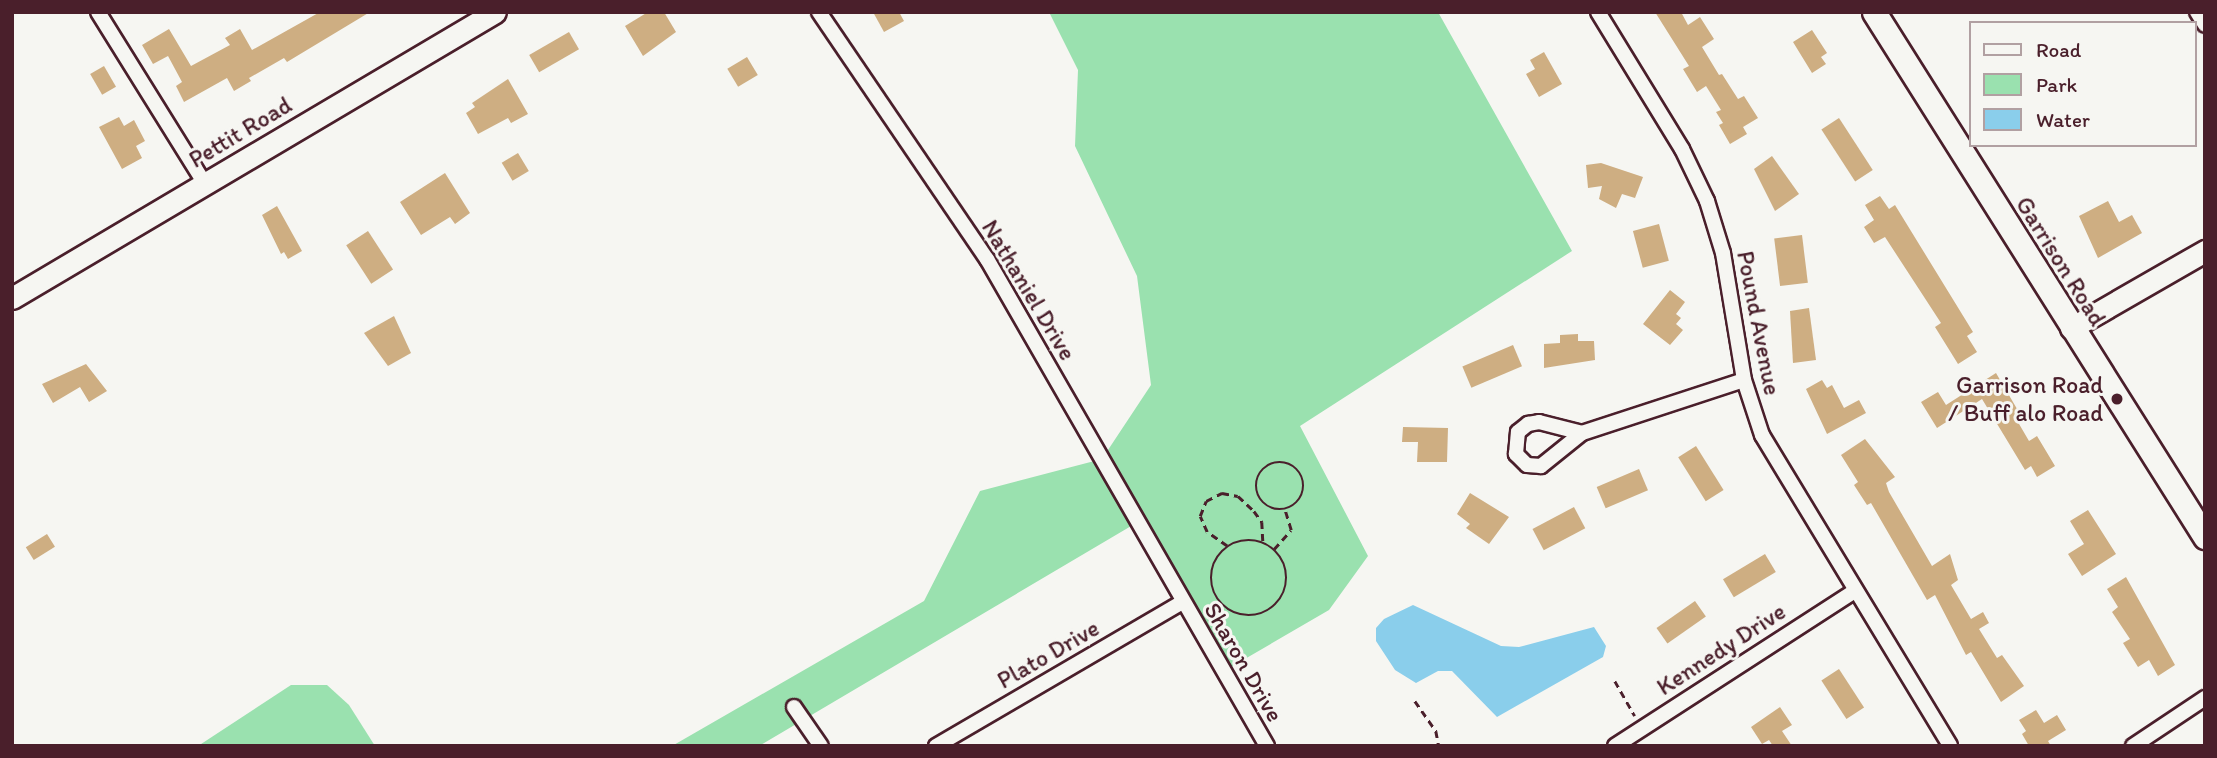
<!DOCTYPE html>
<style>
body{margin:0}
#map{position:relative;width:2217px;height:758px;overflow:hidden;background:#f6f6f2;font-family:Itim,sans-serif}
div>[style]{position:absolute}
.green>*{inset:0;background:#9ae1af}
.water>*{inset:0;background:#8aceeb}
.building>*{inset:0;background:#ceae82;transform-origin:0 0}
.path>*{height:2.5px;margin-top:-1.25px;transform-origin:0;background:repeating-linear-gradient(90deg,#4a1f2b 0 7px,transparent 0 12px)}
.path>.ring{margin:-1.25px;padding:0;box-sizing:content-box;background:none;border:2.5px solid #4a1f2b;border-radius:50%}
.roads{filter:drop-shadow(2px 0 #4a1f2b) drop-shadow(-2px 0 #4a1f2b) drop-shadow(0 2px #4a1f2b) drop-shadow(0 -2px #4a1f2b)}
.street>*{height:14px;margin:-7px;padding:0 7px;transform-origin:7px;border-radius:7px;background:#f6f6f2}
.secondary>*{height:21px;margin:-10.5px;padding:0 10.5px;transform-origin:10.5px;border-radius:10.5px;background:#f6f6f2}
.primary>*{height:23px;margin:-11.5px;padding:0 11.5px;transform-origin:11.5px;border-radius:11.5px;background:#f6f6f2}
.dots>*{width:19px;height:19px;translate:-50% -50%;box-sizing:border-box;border:4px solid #f6f6f2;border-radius:50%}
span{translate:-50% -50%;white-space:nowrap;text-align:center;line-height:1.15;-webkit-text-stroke:6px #f6f6f2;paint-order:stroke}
.street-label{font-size:24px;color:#4a1f2b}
.poi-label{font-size:24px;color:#4a1f2b}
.right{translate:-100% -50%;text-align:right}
.frame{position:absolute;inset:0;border:14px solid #4a1f2b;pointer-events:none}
.legend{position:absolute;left:1969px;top:21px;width:228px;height:126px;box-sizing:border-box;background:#f6f6f2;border:2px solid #b1a0a2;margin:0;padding:9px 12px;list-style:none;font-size:21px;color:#4a1f2b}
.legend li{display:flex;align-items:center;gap:14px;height:35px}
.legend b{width:35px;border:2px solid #b1a0a2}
</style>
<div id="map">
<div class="green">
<i style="clip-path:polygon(1049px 12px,1438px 12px,1572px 251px,1300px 426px,1368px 556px,1329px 610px,1231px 667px,1143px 519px,759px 746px,672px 746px,924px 601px,980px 491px,1102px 459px,1151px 385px,1137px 276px,1075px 146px,1078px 70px)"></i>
<i style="clip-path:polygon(291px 685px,327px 685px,349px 705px,375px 746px,198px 746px)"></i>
</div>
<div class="water">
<i style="clip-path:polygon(1413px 605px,1501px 646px,1519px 647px,1594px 627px,1606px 646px,1603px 657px,1497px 717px,1452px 671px,1438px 671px,1416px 683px,1395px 670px,1376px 641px,1376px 628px,1384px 619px)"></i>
</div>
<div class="building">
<i style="clip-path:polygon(320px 12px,370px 12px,287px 62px,284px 58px,249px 78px,251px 81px,234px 91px,227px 78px,184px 102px,176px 86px,182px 82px,168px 56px,153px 64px,142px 45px,169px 29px,191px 66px,230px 45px,225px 38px,240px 29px,252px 50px)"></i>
<i style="clip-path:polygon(648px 12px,664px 12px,676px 32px,643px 56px,625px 26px)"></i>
<i style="clip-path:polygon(873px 12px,899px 12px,904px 21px,884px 32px)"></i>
<i style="clip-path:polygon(1655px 12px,1681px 12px,1688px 25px,1700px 17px,1714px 39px,1702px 47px,1719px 75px,1722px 74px,1738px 99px,1744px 96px,1758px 118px,1743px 127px,1747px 134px,1730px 144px,1719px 125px,1723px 123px,1716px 112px,1721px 110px,1706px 86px,1697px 92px,1683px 69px,1689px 66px)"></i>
<i style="clip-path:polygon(1812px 30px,1827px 53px,1821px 57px,1826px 64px,1812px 73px,1793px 42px)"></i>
<i style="left:569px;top:32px;width:20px;height:46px;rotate:60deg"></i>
<i style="clip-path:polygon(1544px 52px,1562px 84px,1539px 97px,1526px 74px,1535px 69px,1530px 60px)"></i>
<i style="left:747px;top:57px;width:21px;height:23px;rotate:59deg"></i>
<i style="left:104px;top:66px;width:24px;height:16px;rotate:60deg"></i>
<i style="clip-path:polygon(508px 79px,528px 114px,511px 123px,508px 118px,478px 134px,466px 113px,475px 107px,472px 103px)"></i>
<i style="clip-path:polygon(119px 117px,124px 126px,134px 120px,145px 141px,136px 146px,142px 158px,122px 169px,99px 127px)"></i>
<i style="left:1839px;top:118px;width:62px;height:21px;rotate:57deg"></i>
<i style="left:518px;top:153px;width:21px;height:19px;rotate:59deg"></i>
<i style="clip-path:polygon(1772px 156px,1799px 194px,1775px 211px,1754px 169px)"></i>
<i style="clip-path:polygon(1601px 163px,1643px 177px,1635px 198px,1622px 194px,1616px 208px,1599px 199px,1602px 186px,1588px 188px,1586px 165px)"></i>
<i style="clip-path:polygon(445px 173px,470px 213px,455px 224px,450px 217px,421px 235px,400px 202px)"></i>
<i style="clip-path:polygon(1880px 196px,1889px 209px,1895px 205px,1973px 332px,1967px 336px,1977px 352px,1958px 364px,1935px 327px,1941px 323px,1885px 237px,1874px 243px,1864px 227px,1874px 220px,1865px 205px)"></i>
<i style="clip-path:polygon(2108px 201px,2119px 222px,2132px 215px,2142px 233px,2098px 258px,2079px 216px)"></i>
<i style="clip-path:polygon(277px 206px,302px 251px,288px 259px,284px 252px,281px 254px,262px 215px)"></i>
<i style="left:1659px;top:224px;width:38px;height:27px;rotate:75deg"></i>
<i style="left:368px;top:231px;width:46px;height:26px;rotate:57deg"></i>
<i style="left:1802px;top:235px;width:48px;height:28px;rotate:83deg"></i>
<i style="clip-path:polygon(1670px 290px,1685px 302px,1676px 314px,1681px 318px,1676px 324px,1683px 330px,1670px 345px,1643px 324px)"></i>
<i style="clip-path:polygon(1809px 308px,1816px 360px,1793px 363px,1790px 311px)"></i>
<i style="clip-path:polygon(394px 316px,411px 353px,388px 366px,364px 333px)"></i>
<i style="clip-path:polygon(1578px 334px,1578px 341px,1594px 341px,1595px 360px,1544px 368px,1544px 344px,1560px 343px,1560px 335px)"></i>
<i style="left:1513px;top:345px;width:23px;height:55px;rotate:67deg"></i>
<i style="clip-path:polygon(86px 364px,107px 391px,89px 402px,80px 387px,53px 403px,42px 384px)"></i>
<i style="clip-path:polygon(1996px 373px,2020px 414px,2015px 417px,2029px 441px,2037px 436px,2055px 466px,2037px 477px,2031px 466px,2025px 470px,1982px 399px,1937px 428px,1921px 402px,1938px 392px,1946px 405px)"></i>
<i style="clip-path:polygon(1822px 380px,1827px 388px,1832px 385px,1844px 408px,1859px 400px,1866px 413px,1827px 434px,1806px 389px)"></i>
<i style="clip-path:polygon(1403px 427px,1448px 428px,1447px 462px,1417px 462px,1418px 442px,1402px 442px)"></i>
<i style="clip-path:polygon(1865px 439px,1895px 477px,1886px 483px,1889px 492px,1932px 566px,1950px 554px,1958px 580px,1951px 585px,1971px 619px,1983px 612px,1989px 623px,1979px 629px,1997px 658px,2002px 655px,2024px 686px,2001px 702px,1971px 652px,1966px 655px,1935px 595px,1927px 600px,1871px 503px,1867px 505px,1854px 485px,1858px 482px,1841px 455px)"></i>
<i style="left:1696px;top:446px;width:52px;height:21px;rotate:58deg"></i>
<i style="left:1639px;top:469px;width:23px;height:46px;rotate:67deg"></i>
<i style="clip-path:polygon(1470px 493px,1509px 517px,1489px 544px,1466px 528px,1470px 524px,1457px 514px)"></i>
<i style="left:1574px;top:507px;width:24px;height:47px;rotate:62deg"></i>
<i style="clip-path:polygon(2088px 510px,2116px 554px,2082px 576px,2068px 554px,2084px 544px,2070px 521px)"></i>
<i style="left:47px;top:534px;width:15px;height:25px;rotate:58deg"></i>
<i style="left:1765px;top:554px;width:21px;height:49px;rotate:59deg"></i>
<i style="clip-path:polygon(2126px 577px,2175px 665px,2158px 676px,2149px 660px,2138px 667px,2123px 643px,2130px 639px,2112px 612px,2118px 607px,2107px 589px)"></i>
<i style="left:1695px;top:601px;width:19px;height:47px;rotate:55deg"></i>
<i style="left:1839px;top:669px;width:46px;height:21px;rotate:57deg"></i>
<i style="clip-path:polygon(1780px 707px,1792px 725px,1782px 731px,1792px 746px,1773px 746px,1769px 740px,1762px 744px,1751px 727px)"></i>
<i style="clip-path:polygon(2036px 710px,2044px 723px,2057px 715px,2066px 730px,2048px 741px,2051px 746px,2029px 746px,2022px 734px,2026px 731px,2019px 720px)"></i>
</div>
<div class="path">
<i class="ring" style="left:1256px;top:462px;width:45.5px;height:45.5px"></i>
<i class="ring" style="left:1211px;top:540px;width:73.5px;height:73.5px"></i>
<i style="left:1227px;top:546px;width:24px;rotate:-145deg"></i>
<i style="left:1207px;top:532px;width:17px;rotate:-114deg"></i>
<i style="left:1200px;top:516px;width:16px;rotate:-68deg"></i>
<i style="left:1206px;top:501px;width:18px;rotate:-27deg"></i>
<i style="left:1222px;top:493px;width:16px;rotate:11deg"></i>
<i style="left:1238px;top:496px;width:22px;rotate:43deg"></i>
<i style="left:1254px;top:511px;width:14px;rotate:54deg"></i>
<i style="left:1262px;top:522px;width:21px;rotate:87deg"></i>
<i style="left:1274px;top:549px;width:25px;rotate:-48deg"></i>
<i style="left:1291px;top:530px;width:21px;rotate:-107deg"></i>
<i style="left:1207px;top:609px;width:14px;rotate:-30deg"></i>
<i style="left:1615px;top:681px;width:40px;rotate:60.3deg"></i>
<i style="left:1415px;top:701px;width:37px;rotate:55deg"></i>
<i style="left:1436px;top:731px;width:15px;rotate:79deg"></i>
</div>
<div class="roads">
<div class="street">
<i style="left:98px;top:12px;width:203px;rotate:58.1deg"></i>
<i style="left:819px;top:12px;width:299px;rotate:55.8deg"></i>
<i style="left:987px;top:259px;width:562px;rotate:60.1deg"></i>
<i style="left:1598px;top:12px;width:161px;rotate:58.5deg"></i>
<i style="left:1682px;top:149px;width:58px;rotate:64.3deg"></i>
<i style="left:1707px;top:201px;width:54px;rotate:72.9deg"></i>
<i style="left:1723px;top:253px;width:129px;rotate:80.6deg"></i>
<i style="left:1744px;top:380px;width:58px;rotate:71.9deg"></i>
<i style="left:1762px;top:435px;width:363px;rotate:58.8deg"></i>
<i style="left:2197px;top:12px;width:15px;rotate:58deg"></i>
<i style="left:1582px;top:433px;width:53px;rotate:141.2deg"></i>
<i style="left:1541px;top:466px;width:14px;rotate:-176deg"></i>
<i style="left:1527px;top:465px;width:16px;rotate:-135deg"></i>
<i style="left:1516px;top:454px;width:22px;rotate:-85deg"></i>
<i style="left:1518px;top:432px;width:13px;rotate:-39deg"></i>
<i style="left:1528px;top:424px;width:11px;rotate:-10deg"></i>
<i style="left:1539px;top:422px;width:44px;rotate:14.3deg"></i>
<i style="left:1582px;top:433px;width:170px;rotate:-18.1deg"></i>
<i style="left:794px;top:707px;width:47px;rotate:55.3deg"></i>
<i style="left:936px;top:746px;width:285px;rotate:-30.3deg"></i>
<i style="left:1615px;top:746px;width:283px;rotate:-32.9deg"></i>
<i style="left:2133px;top:746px;width:87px;rotate:-33.7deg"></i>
</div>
<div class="secondary">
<i style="left:12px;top:298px;width:561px;rotate:-30.63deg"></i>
<i style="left:2071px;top:328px;width:155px;rotate:-29.9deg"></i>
</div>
<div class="primary">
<i style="left:1874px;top:12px;width:621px;rotate:57.77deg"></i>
</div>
</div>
<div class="dots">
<i style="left:2117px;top:399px;background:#4a1f2b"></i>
</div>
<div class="street-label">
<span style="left:240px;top:132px;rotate:-31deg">Pettit Road</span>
<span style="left:2061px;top:261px;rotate:58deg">Garrison Road</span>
<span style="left:1029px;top:290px;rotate:59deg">Nathaniel Drive</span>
<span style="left:1759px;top:323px;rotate:79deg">Pound Avenue</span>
<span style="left:1721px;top:649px;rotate:-33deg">Kennedy Drive</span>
<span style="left:1048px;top:654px;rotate:-30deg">Plato Drive</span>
<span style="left:1244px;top:662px;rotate:60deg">Sharon Drive</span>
</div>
<div class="poi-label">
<span class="right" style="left:2103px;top:399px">Garrison Road<br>/ Buff alo Road</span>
</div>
<div class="frame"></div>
<ul class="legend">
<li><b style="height:9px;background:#f6f6f2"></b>Road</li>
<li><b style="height:19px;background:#9ae1af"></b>Park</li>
<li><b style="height:19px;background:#8aceeb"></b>Water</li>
</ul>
</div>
